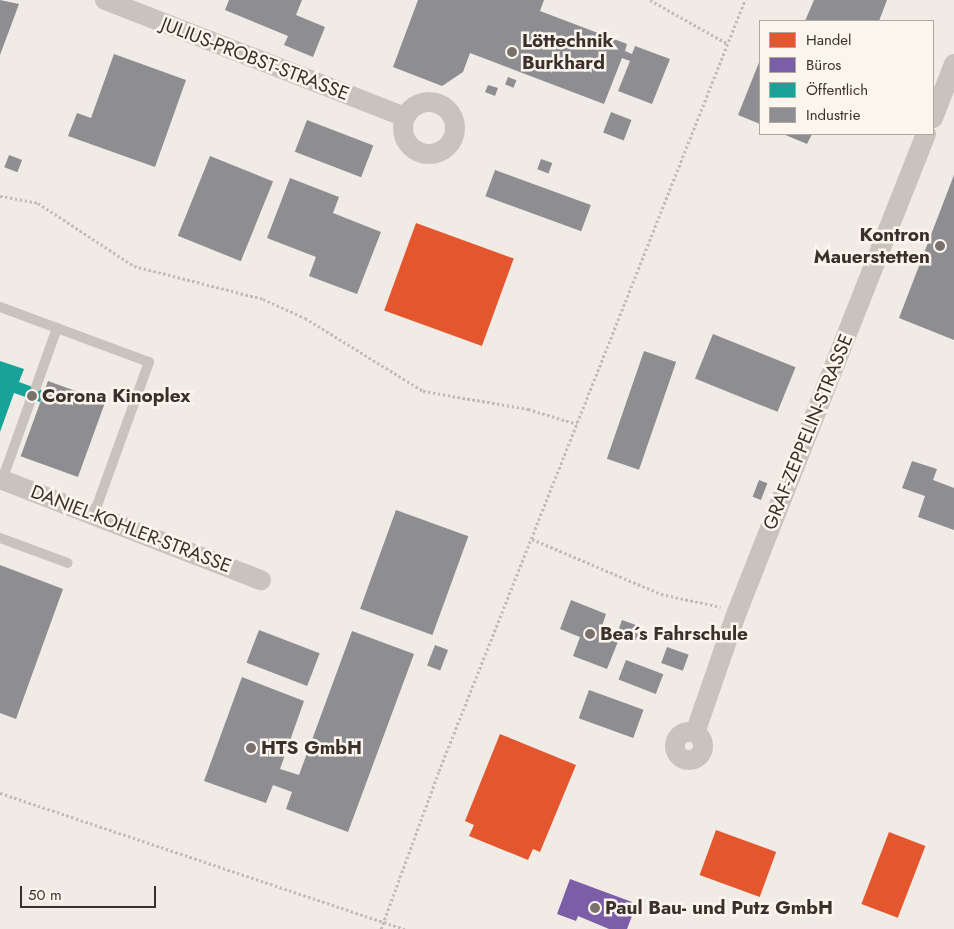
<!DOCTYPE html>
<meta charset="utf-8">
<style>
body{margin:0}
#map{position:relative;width:954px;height:929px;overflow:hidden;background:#f0ebe5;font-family:Jost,sans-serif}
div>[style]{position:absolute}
.shops>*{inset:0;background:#e4572e;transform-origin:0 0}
.offices>*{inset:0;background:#7b5ea7}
.public>*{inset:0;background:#17a398}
.industry>*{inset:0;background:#8d8d92;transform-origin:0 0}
.path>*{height:3px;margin-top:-1.5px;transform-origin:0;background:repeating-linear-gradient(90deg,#c2bbb6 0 2.5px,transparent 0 5px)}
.lane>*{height:10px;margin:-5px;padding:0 5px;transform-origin:5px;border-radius:5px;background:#c9c3be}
.street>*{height:20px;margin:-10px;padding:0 10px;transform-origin:10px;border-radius:10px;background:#c9c3be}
.street>.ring{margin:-10px;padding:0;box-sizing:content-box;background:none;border:20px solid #c9c3be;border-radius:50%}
.dots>*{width:14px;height:14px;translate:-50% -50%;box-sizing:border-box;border:2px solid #fbf5ee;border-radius:50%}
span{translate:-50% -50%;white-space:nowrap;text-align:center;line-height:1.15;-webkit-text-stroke:5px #fbf5ee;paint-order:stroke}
.poi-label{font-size:19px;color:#3b302b;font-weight:700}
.left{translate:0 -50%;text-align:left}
.right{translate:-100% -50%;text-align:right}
.street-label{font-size:19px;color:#3b302b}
.legend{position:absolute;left:759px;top:20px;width:175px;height:115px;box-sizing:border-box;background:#fbf5ee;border:1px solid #aea6a0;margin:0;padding:6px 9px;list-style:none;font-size:15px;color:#3b302b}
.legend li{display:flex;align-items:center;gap:10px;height:25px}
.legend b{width:25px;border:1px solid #aea6a0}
.scale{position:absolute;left:20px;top:886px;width:136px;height:22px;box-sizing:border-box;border:2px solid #3b302b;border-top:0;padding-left:6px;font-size:15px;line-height:18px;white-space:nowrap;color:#3b302b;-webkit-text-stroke:4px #fbf5ee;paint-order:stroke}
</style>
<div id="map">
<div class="shops">
<i style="left:416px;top:223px;width:104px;height:93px;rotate:20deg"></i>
<i style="clip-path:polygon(500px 734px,576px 765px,540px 852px,533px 849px,528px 860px,469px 836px,474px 825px,465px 821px)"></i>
<i style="left:716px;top:830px;width:64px;height:48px;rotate:20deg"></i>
<i style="left:889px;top:832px;width:39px;height:77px;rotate:21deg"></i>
</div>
<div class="offices">
<i style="clip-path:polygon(570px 879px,632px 902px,627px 914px,632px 916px,627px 929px,609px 929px,578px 916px,576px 921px,557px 914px)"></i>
</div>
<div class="public">
<i style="clip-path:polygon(0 361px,24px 369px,19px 382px,44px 391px,40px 402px,14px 393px,0 432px)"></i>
</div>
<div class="industry">
<i style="clip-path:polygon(0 0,19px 4px,0 55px)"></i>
<i style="clip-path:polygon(229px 0,302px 0,296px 15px,325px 27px,313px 57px,284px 45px,288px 36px,225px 10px)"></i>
<i style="clip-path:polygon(418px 0,544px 0,540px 11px,627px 44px,625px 51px,632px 54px,635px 46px,670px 59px,652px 104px,618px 91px,630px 61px,622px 58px,604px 104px,470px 53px,463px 72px,442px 86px,393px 67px)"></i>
<i style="clip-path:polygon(814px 0,887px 0,879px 21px,805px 21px)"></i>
<i style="clip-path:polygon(114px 54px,186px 80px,155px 167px,68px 136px,77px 113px,91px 118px)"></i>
<i style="clip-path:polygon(760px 60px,760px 124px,738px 115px)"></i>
<i style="left:508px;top:77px;width:9px;height:8px;rotate:21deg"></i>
<i style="clip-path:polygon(488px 85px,498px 88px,495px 96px,485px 92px)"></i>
<i style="left:611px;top:112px;width:22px;height:22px;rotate:21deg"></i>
<i style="left:307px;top:120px;width:71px;height:34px;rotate:21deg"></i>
<i style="clip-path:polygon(783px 134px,812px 134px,807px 144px)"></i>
<i style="left:9px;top:155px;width:14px;height:13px;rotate:21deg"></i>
<i style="left:210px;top:156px;width:68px;height:86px;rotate:22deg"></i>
<i style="left:541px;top:159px;width:12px;height:11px;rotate:20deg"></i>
<i style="left:495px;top:170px;width:102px;height:28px;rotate:20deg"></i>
<i style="clip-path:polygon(954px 175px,954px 340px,899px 318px)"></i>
<i style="clip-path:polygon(290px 178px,339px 197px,333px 213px,381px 232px,357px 294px,309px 276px,316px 257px,267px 238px)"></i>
<i style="left:713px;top:334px;width:89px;height:48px;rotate:22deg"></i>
<i style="left:644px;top:351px;width:34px;height:114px;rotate:19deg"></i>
<i style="left:48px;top:381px;width:61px;height:80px;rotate:20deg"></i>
<i style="clip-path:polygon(912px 461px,937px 469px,933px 480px,954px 488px,954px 530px,918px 517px,925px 496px,902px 488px)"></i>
<i style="left:759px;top:480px;width:9px;height:18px;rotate:21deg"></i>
<i style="left:396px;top:510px;width:77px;height:105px;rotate:20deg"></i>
<i style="clip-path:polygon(0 565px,63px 589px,16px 719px,0 713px)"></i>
<i style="clip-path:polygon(571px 600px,606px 614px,600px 632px,619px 639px,607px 669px,573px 656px,580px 637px,560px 629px)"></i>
<i style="left:622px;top:620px;width:20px;height:14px;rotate:20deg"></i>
<i style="left:259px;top:630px;width:65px;height:35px;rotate:21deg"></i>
<i style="clip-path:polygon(352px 631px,414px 654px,348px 832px,286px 809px,292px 792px,273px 785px,266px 803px,204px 781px,242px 677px,304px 701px,280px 769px,299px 775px)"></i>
<i style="left:435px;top:645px;width:14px;height:22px;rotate:21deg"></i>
<i style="left:667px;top:647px;width:23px;height:17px;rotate:20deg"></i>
<i style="left:626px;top:660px;width:40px;height:21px;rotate:21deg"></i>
<i style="left:589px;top:690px;width:58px;height:30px;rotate:20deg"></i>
</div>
<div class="path">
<i style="left:650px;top:0;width:90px;rotate:29.4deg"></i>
<i style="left:0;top:196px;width:39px;rotate:10deg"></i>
<i style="left:38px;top:203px;width:115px;rotate:33.3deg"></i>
<i style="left:134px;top:266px;width:133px;rotate:14.3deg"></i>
<i style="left:263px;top:299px;width:46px;rotate:24.3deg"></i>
<i style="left:305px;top:318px;width:139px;rotate:31.7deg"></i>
<i style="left:423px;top:391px;width:107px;rotate:9.7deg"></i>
<i style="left:528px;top:409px;width:51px;rotate:17deg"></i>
<i style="left:532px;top:539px;width:140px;rotate:23.1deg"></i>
<i style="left:661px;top:594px;width:61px;rotate:12.2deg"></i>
<i style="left:0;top:793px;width:427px;rotate:18.6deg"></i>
<i style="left:381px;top:929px;width:168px;rotate:-69.8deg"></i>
<i style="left:439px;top:771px;width:830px;rotate:-68.35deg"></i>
</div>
<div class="lane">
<i style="left:0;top:307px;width:159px;rotate:20.3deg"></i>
<i style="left:149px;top:362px;width:162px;rotate:109.9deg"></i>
<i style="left:36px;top:387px;width:63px;rotate:-70.4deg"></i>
<i style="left:1px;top:483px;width:89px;rotate:-70.3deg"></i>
<i style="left:0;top:538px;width:72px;rotate:20.2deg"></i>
</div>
<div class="street">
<i style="left:105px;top:0;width:322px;rotate:21.3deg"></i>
<i class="ring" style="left:403px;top:102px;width:32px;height:32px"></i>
<i style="left:933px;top:118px;width:58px;rotate:-68.7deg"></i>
<i style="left:0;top:479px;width:280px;rotate:21.2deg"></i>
<i class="ring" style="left:675px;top:732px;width:8px;height:8px"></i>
<i style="left:695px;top:733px;width:128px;rotate:-70.9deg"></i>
<i style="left:737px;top:612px;width:514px;rotate:-68.43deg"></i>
</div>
<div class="dots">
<i style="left:512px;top:52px;background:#7a716c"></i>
<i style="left:940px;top:246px;background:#7a716c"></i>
<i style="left:32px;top:396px;background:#7a716c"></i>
<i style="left:590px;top:634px;background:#7a716c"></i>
<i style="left:251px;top:748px;background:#7a716c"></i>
<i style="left:595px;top:908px;background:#7a716c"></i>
</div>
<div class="poi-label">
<span class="left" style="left:522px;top:52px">Löttechnik<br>Burkhard</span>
<span class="right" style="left:930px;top:246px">Kontron<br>Mauerstetten</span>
<span class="left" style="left:42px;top:396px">Corona Kinoplex</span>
<span class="left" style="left:600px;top:634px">Bea´s Fahrschule</span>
<span class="left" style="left:261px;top:748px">HTS GmbH</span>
<span class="left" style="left:605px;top:908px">Paul Bau- und Putz GmbH</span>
</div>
<div class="street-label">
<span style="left:255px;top:59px;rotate:21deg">JULIUS-PROBST-STRASSE</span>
<span style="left:808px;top:432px;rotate:-68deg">GRAF-ZEPPELIN-STRASSE</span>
<span style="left:131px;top:529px;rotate:21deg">DANIEL-KOHLER-STRASSE</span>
</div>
<ul class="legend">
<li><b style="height:14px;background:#e4572e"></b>Handel</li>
<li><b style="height:14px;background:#7b5ea7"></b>Büros</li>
<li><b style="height:14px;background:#17a398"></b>Öffentlich</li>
<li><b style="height:14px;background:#8d8d92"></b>Industrie</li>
</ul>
<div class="scale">50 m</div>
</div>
